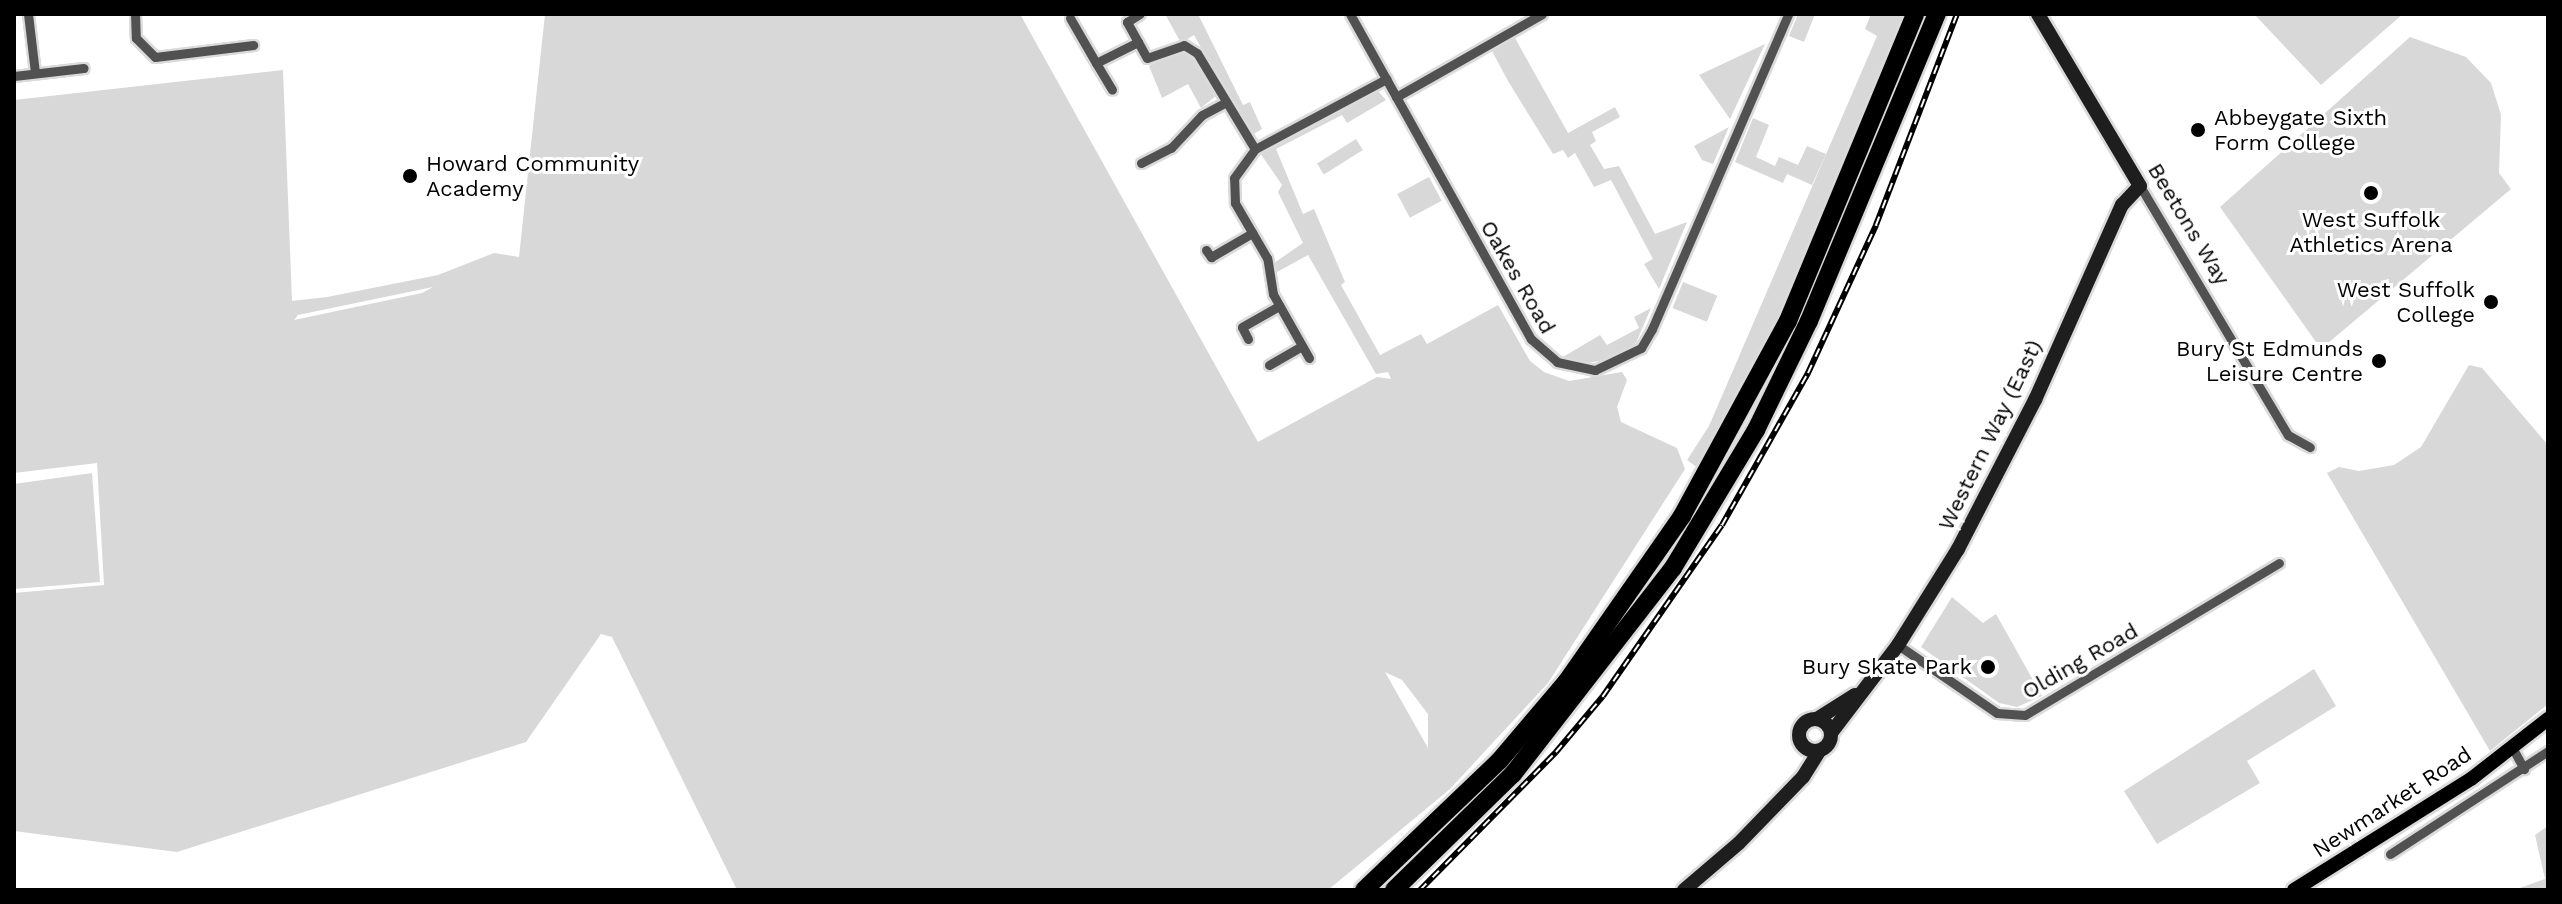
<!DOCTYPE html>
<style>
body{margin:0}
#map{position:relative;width:2562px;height:904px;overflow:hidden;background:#fff;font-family:"Work Sans",sans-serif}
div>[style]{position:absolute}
.green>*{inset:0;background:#d8d8d8;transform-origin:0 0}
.roads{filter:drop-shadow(2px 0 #dbdbdb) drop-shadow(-2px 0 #dbdbdb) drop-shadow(0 2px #dbdbdb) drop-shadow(0 -2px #dbdbdb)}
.street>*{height:9px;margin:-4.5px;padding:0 4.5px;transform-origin:4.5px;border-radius:4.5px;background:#515151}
.secondary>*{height:14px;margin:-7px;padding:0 7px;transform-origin:7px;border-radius:7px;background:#1e1e1e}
.secondary>.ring{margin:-7px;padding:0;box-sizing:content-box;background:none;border:14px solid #1e1e1e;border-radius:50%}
.primary>*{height:14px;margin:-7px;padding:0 7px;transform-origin:7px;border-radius:7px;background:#000}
.highway>*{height:18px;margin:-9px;padding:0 9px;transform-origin:9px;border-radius:9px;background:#000}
.rail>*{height:6px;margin-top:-3px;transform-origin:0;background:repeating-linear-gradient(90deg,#fff 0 9px,#000 0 18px);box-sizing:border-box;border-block:2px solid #000}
.dots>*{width:22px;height:22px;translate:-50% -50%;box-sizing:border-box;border:4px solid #fff;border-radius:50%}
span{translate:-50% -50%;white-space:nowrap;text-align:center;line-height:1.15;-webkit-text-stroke:6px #fff;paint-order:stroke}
.poi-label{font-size:22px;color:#000}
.left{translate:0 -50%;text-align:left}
.right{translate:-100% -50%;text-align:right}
.street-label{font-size:22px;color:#000}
.frame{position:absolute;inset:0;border:16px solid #000;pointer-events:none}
</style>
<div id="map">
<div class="green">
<i style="clip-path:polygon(evenodd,545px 14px,1020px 14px,1258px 442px,1377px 377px,1391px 379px,1388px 372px,1376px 374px,1308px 255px,1277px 272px,1274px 263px,1303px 243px,1278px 192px,1282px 185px,1258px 150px,1377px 90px,1386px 100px,1347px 123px,1342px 115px,1276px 149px,1303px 214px,1314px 209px,1345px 282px,1341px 285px,1380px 355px,1421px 334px,1427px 344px,1498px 305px,1530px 361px,1544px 372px,1569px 381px,1622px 372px,1627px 380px,1617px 407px,1621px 422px,1677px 448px,1685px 469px,1548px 683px,1450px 789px,1328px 890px,737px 890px,612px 637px,601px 634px,526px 742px,177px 852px,14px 831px,14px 593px,104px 585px,97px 463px,14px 473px,14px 100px,283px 70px,292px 301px,327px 297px,438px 275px,494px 253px,519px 257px,545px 14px,433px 287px,422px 293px,294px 320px,298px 315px,433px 287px,545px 14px,1385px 672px,1402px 680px,1428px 714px,1428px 748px,1385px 672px)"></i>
<i style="clip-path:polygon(1165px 14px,1198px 14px,1243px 105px,1250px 102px,1262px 129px,1250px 136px,1194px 35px,1181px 43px)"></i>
<i style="clip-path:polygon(1798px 14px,1815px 14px,1804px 42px,1789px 36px)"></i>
<i style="clip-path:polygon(1871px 14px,1905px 14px,1794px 282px,1747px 382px,1698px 468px,1687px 460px,1709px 426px,1877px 36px,1865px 29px)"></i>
<i style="clip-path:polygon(2254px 14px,2403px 14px,2321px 85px)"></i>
<i style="clip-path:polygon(2410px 37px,2466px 57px,2491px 83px,2501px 115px,2499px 173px,2511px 189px,2321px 349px,2220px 207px)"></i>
<i style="clip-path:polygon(1515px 38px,1568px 133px,1615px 107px,1620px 117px,1592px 132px,1596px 141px,1590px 145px,1604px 169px,1619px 166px,1655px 234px,1687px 222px,1659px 289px,1644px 264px,1653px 259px,1611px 180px,1594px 187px,1575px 153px,1568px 158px,1563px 150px,1553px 154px,1508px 81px,1492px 51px)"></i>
<i style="clip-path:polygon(1765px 44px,1730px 119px,1699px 75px)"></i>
<i style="clip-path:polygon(1182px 50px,1195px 57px,1217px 95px,1201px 108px,1188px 84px,1162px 98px,1149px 66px)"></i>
<i style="clip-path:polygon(1753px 118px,1769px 125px,1756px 157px,1775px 166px,1779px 157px,1798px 165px,1807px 146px,1826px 154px,1812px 185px,1787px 174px,1783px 183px,1735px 162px)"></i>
<i style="clip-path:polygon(1729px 127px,1713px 164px,1702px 160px,1694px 146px)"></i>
<i style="left:1356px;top:139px;width:13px;height:46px;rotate:58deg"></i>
<i style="left:1429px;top:177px;width:27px;height:36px;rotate:62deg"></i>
<i style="left:1683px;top:282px;width:37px;height:28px;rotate:22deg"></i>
<i style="clip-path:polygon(1651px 308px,1636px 343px,1617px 358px,1581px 364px,1563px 357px,1600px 335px,1607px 345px,1639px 328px,1634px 317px)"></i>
<i style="clip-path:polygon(2469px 365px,2482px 368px,2548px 445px,2548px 704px,2490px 751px,2327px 473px,2339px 467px,2359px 471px,2394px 465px,2421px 447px)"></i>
<i style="clip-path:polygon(92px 473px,100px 582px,14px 589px,14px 484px)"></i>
<i style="clip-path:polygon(1952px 597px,1983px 623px,1996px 614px,2042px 696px,2017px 707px,1999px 703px,1921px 647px)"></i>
<i style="clip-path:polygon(2314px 669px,2336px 706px,2247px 761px,2260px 783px,2157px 844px,2124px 791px)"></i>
<i style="clip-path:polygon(2548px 826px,2548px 890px,2514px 890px,2545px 879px,2535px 835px)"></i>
</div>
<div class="roads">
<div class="street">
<i style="left:28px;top:14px;width:59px;rotate:83.2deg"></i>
<i style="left:135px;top:14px;width:24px;rotate:88deg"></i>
<i style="left:136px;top:38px;width:27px;rotate:45deg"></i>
<i style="left:155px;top:57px;width:99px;rotate:-7deg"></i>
<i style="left:1350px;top:14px;width:372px;rotate:60.9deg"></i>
<i style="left:1531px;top:339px;width:35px;rotate:41deg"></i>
<i style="left:1557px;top:362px;width:39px;rotate:12deg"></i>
<i style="left:1595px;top:370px;width:51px;rotate:-25.6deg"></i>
<i style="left:1641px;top:348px;width:22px;rotate:-60deg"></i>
<i style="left:1652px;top:329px;width:343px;rotate:-66.6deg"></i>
<i style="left:1070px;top:18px;width:52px;rotate:60deg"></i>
<i style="left:1096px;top:63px;width:47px;rotate:-26.6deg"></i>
<i style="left:1138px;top:42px;width:18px;rotate:61deg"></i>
<i style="left:1147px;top:58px;width:39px;rotate:-19deg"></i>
<i style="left:1184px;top:45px;width:15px;rotate:32deg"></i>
<i style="left:1197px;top:53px;width:112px;rotate:58.9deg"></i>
<i style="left:1138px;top:42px;width:23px;rotate:-119deg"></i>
<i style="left:1127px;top:22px;width:15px;rotate:-32deg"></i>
<i style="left:1096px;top:63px;width:31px;rotate:59deg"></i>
<i style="left:14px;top:76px;width:70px;rotate:-6.5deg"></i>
<i style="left:1396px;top:97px;width:168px;rotate:-29.6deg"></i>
<i style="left:1141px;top:163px;width:34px;rotate:-27deg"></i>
<i style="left:1171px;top:148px;width:45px;rotate:-46.8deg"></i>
<i style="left:1202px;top:115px;width:26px;rotate:-28deg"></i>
<i style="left:2140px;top:186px;width:290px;rotate:59.3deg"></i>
<i style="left:2288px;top:435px;width:25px;rotate:29deg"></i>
<i style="left:1206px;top:250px;width:9px;rotate:54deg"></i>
<i style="left:1211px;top:257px;width:48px;rotate:-30.3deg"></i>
<i style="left:1248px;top:339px;width:13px;rotate:-117deg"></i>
<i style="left:1242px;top:327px;width:43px;rotate:-29.6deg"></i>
<i style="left:1309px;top:358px;width:73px;rotate:-119.4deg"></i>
<i style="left:1273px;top:294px;width:36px;rotate:-99deg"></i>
<i style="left:1267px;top:258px;width:64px;rotate:-120.2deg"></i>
<i style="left:1235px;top:203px;width:25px;rotate:-92deg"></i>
<i style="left:1234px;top:178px;width:36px;rotate:-54deg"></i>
<i style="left:1255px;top:149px;width:149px;rotate:-28.1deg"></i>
<i style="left:1269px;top:365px;width:38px;rotate:-30deg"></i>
<i style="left:1898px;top:645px;width:120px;rotate:34.5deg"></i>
<i style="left:1997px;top:713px;width:28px;rotate:4deg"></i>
<i style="left:2025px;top:715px;width:296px;rotate:-30.9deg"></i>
<i style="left:2513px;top:749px;width:23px;rotate:61deg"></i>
<i style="left:2390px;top:854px;width:189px;rotate:-33.1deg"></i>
</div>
<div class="secondary">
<i class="ring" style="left:1799px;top:719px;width:18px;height:18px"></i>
<i style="left:1817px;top:719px;width:45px;rotate:-32.3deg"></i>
<i style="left:1831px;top:733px;width:111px;rotate:-52.7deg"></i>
<i style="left:1898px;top:645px;width:113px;rotate:-58deg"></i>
<i style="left:1958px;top:549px;width:168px;rotate:-62.7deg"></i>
<i style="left:2035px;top:400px;width:214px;rotate:-66deg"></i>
<i style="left:2122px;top:205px;width:26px;rotate:-47deg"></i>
<i style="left:2140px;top:186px;width:200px;rotate:-120.7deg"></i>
<i style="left:1684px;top:890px;width:72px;rotate:-40.5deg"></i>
<i style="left:1739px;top:843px;width:92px;rotate:-45.9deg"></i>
<i style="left:1803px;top:777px;width:31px;rotate:-58deg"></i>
</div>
<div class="primary">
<i style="left:2294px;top:890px;width:209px;rotate:-32.1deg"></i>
<i style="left:2471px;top:779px;width:98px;rotate:-37.9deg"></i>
</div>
<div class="highway">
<i style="left:1364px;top:890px;width:188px;rotate:-43.7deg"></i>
<i style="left:1500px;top:760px;width:104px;rotate:-49.7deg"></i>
<i style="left:1567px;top:681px;width:201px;rotate:-55.1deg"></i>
<i style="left:1682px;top:516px;width:222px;rotate:-61.5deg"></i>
<i style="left:1788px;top:321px;width:332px;rotate:-67.5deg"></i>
<i style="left:1394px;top:890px;width:166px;rotate:-44.3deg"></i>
<i style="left:1513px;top:774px;width:261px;rotate:-52.2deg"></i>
<i style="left:1673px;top:568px;width:161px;rotate:-59deg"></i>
<i style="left:1756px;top:430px;width:121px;rotate:-64.1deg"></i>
<i style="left:1809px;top:321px;width:333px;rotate:-67.4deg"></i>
</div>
</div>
<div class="rail">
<i style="left:1420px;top:890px;width:194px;rotate:-45.4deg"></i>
<i style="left:1556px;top:752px;width:73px;rotate:-50deg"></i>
<i style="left:1603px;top:696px;width:208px;rotate:-55.2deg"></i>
<i style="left:1722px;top:525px;width:175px;rotate:-60.5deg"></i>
<i style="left:1808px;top:373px;width:163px;rotate:-65.3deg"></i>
<i style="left:1876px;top:225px;width:226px;rotate:-69deg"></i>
</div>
<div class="dots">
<i style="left:2198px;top:130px;background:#000"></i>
<i style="left:410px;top:176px;background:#000"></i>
<i style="left:2371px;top:193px;background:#000"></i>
<i style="left:2491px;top:302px;background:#000"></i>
<i style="left:2379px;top:361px;background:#000"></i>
<i style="left:1988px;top:667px;background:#000"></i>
</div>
<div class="poi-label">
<span class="left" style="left:2214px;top:130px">Abbeygate Sixth<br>Form College</span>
<span class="left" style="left:426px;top:176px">Howard Community<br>Academy</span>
<span style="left:2371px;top:232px">West Suffolk<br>Athletics Arena</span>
<span class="right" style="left:2475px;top:302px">West Suffolk<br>College</span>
<span class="right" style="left:2363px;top:361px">Bury St Edmunds<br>Leisure Centre</span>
<span class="right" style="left:1972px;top:667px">Bury Skate Park</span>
</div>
<div class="street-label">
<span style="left:2189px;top:224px;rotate:59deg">Beetons Way</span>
<span style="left:1518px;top:277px;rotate:60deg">Oakes Road</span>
<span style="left:1990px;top:435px;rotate:-64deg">Western Way (East)</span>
<span style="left:2080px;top:661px;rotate:-30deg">Olding Road</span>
<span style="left:2392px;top:802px;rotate:-33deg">Newmarket Road</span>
</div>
<div class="frame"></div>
</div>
